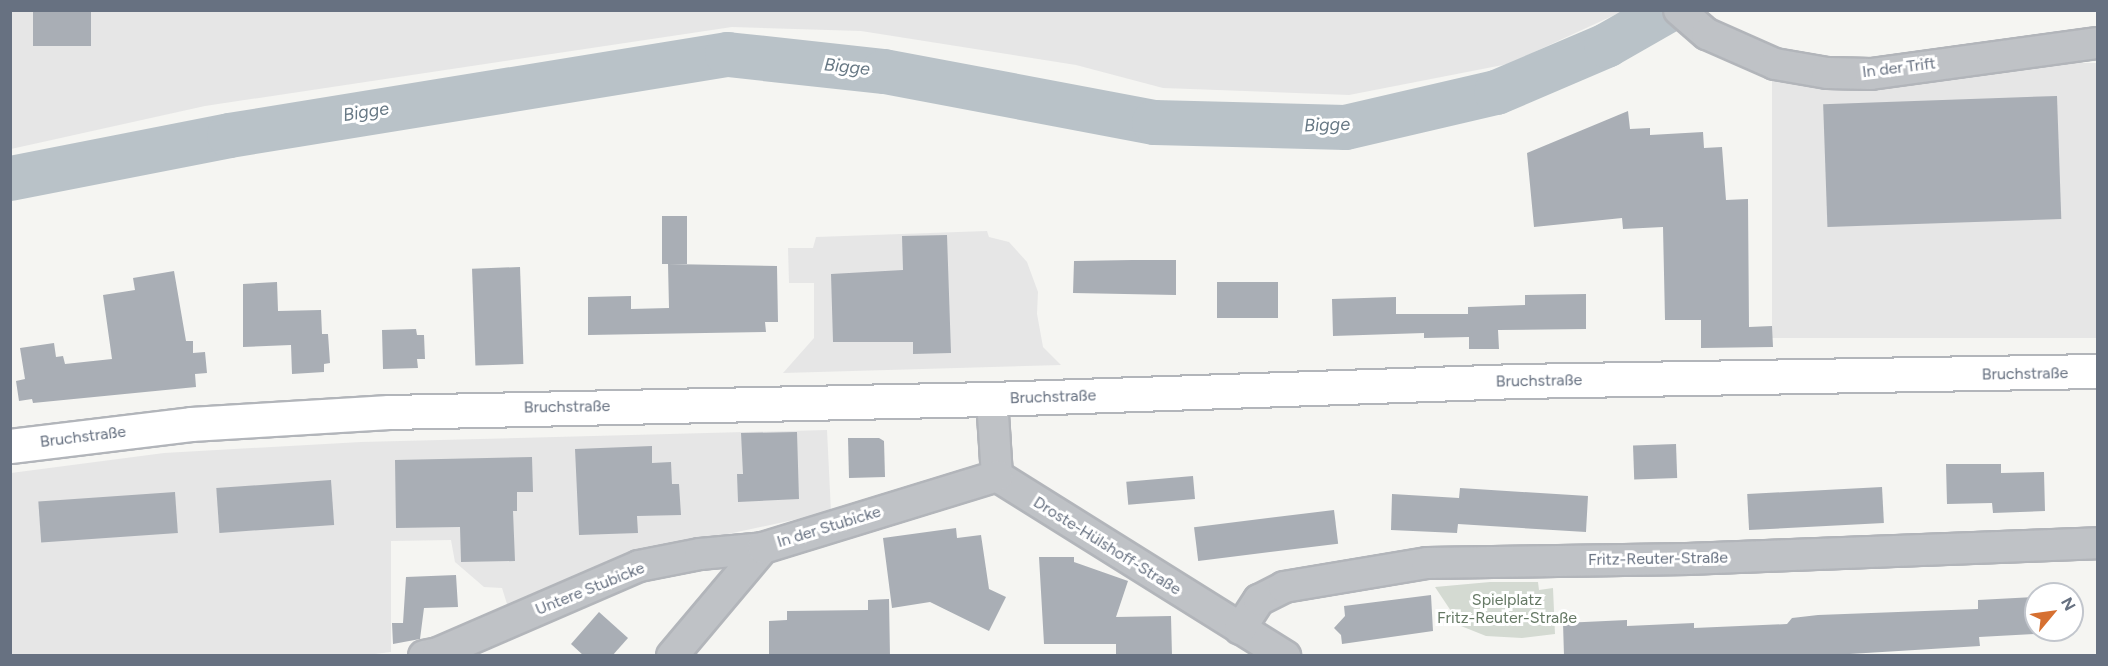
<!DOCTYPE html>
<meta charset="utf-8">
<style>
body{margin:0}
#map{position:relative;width:2108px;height:666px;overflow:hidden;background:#f5f5f2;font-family:Figtree,sans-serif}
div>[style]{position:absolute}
.built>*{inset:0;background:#e6e6e6;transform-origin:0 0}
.green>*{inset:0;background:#d4dad2}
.river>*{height:45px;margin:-22.5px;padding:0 22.5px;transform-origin:22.5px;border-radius:22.5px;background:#b9c2c8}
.building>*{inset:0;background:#a9aeb5;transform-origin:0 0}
.roads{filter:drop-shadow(2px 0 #b2b5ba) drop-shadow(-2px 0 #b2b5ba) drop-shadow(0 2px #b2b5ba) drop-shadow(0 -2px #b2b5ba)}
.minor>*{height:30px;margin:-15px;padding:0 15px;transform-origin:15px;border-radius:15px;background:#bfc2c6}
.secondary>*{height:33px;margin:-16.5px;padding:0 16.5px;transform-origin:16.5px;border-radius:16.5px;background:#fff}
span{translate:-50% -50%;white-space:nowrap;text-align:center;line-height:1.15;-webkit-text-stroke:6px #fff;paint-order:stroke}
.street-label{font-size:16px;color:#677181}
.park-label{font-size:16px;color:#667965}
.water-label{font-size:18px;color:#687985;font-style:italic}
.frame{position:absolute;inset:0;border:12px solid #677181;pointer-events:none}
.north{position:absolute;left:2024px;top:582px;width:60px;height:60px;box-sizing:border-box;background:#fff;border:2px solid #c2c6cd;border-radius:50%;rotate:61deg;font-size:16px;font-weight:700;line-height:24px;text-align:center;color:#677181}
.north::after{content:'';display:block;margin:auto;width:21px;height:27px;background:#d67031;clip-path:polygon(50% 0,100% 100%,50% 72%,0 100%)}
</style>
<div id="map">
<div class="built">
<i style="clip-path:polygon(10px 11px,1623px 11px,1508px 64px,1349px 95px,1163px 88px,1076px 65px,861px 31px,732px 27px,205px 106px,11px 149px)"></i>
<i style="left:2097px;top:63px;width:275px;height:325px;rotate:90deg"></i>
<i style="clip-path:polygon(987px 231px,989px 237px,1009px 242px,1027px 262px,1038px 292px,1037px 314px,1043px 347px,1061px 365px,783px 373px,814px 338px,814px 283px,789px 283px,788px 248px,813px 248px,816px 237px)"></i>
<i style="clip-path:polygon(827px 430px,831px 512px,672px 546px,515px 611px,507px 604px,502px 588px,484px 587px,455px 562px,451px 540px,391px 541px,391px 652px,359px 656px,11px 656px,11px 473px,164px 453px,361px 442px)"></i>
</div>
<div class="green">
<i style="clip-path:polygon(1490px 582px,1538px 582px,1539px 590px,1553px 588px,1555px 634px,1522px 638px,1486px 636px,1461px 626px,1435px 587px)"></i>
</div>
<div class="river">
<i style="left:10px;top:178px;width:223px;rotate:-11.1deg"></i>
<i style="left:229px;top:135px;width:505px;rotate:-9.24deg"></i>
<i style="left:727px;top:54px;width:158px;rotate:6.2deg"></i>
<i style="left:884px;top:71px;width:275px;rotate:10.7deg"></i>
<i style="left:1154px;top:122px;width:191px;rotate:1.5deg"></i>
<i style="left:1345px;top:127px;width:155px;rotate:-13.1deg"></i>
<i style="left:1496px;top:92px;width:120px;rotate:-23.1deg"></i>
<i style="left:1606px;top:45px;width:70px;rotate:-29.8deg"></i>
</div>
<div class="building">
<i style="left:33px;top:10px;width:58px;height:36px"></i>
<i style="left:2057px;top:96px;width:123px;height:234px;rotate:88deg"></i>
<i style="clip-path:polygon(1628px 111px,1630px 129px,1650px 128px,1650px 135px,1703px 132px,1704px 148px,1722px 147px,1726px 200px,1748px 199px,1749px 327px,1772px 326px,1773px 347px,1701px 348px,1701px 320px,1665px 320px,1663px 227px,1623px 229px,1622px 218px,1534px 227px,1527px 153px)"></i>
<i style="left:662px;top:216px;width:25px;height:48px"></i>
<i style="clip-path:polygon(947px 235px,951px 353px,913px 354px,913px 342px,833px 342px,831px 274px,903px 270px,902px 236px)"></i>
<i style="clip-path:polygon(1132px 260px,1176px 260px,1176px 295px,1073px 293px,1074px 261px)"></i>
<i style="clip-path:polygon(668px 264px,777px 266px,778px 322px,765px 322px,766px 332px,588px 335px,588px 297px,631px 296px,631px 309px,669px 308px)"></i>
<i style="left:520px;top:267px;width:97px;height:48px;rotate:88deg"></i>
<i style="clip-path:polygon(174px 271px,186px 341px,193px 341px,193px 353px,205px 352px,207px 373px,195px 374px,196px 387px,33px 403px,32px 399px,19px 401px,16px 381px,25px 379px,20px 348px,54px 343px,56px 357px,63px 356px,65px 364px,112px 359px,103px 295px,135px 290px,133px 278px)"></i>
<i style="clip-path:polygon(277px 282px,278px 311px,321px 310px,322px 334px,328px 334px,330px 363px,324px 364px,324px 372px,292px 374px,291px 345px,243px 347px,243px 284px)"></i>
<i style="left:1217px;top:282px;width:61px;height:36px"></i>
<i style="clip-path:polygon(1586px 294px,1586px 329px,1498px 330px,1499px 349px,1469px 349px,1469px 337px,1424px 338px,1424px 333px,1333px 336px,1332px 299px,1396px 297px,1396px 314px,1468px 314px,1468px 307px,1525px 305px,1525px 295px)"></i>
<i style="clip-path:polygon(416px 329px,417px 335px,424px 335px,425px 359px,417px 359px,418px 368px,383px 369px,382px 330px)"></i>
<i style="clip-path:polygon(797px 432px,799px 499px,738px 502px,737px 474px,743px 474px,741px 433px)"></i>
<i style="clip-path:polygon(848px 438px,879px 438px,884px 441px,885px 477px,849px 478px)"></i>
<i style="left:1676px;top:444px;width:34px;height:43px;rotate:88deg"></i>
<i style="clip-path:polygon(652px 446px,652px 463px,671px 462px,672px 484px,679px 484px,681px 515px,637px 516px,638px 533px,579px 535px,575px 449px)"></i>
<i style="clip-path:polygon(532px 457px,533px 492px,517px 492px,517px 511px,513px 511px,515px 561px,461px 562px,460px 527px,396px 528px,395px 460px)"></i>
<i style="clip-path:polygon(1946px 464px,2001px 464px,2001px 473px,2044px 472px,2045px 511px,1993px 513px,1992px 503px,1947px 504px)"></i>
<i style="left:1193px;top:476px;width:23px;height:67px;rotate:85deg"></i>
<i style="left:331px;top:480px;width:45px;height:115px;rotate:86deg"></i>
<i style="left:1882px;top:487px;width:36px;height:135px;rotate:87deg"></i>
<i style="clip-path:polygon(1460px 488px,1588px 496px,1586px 532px,1458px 524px,1457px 533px,1391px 530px,1392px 494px,1459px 498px)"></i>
<i style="left:175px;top:492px;width:41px;height:137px;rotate:86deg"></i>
<i style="left:1334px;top:510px;width:34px;height:141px;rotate:83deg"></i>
<i style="clip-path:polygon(956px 528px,957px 538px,981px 535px,989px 589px,1006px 597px,989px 631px,930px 602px,892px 608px,883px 538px)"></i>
<i style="clip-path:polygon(1039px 557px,1074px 557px,1074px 562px,1128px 581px,1116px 617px,1171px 616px,1172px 656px,1116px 656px,1116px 644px,1044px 644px)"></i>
<i style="clip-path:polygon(456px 575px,458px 607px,424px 608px,420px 639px,393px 644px,392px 623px,403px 623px,406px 577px)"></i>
<i style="clip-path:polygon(1431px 595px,1433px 631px,1342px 644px,1341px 635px,1334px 628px,1345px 616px,1344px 606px)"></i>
<i style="clip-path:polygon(2036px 597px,2036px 634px,1979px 637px,1980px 646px,1817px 656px,1564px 656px,1563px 623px,1627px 620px,1627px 626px,1694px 623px,1694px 628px,1787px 624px,1792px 618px,1818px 615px,1978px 609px,1978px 600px)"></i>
<i style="clip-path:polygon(889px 599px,890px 656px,769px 656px,769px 621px,787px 620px,787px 611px,868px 610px,868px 600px)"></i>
<i style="clip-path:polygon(599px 612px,628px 638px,612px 656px,584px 656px,571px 644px)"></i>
</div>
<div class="roads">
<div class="minor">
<i style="left:1679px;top:10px;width:37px;rotate:41deg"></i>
<i style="left:1707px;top:34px;width:74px;rotate:23.8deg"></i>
<i style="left:1775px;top:64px;width:53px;rotate:9.8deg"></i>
<i style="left:1827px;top:73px;width:44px;rotate:1.3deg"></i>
<i style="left:1871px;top:74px;width:229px;rotate:-7.8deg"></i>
<i style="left:992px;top:399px;width:77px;rotate:86.3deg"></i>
<i style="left:997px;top:476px;width:340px;rotate:32deg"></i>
<i style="left:1240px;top:629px;width:35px;rotate:-57deg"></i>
<i style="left:1259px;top:600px;width:28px;rotate:-27deg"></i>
<i style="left:1284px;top:587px;width:145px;rotate:-9.5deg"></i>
<i style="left:1427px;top:563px;width:262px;rotate:-0.9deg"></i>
<i style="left:1689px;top:559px;width:409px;rotate:-2.2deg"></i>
<i style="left:424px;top:656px;width:14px;rotate:-12deg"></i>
<i style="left:438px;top:653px;width:219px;rotate:-23.4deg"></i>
<i style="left:639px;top:566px;width:62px;rotate:-11.1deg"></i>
<i style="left:700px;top:554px;width:63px;rotate:-5.4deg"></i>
<i style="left:672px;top:656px;width:141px;rotate:-49.9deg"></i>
<i style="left:763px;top:548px;width:245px;rotate:-17.1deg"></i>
</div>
<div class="secondary">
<i style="left:10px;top:446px;width:182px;rotate:-6.9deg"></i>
<i style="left:191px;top:424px;width:198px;rotate:-3.5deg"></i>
<i style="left:389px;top:412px;width:603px;rotate:-1.24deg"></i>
<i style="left:992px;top:399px;width:526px;rotate:-1.96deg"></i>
<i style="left:1518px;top:381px;width:580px;rotate:-0.99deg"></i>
</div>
</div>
<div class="street-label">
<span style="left:1899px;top:68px;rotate:-7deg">In der Trift</span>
<span style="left:2025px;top:374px;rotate:-1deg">Bruchstraße</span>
<span style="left:1539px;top:381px;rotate:-1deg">Bruchstraße</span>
<span style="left:1053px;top:397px;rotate:-2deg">Bruchstraße</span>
<span style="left:567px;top:407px;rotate:-1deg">Bruchstraße</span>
<span style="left:83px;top:437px;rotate:-7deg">Bruchstraße</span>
<span style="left:829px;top:527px;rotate:-17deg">In der Stubicke</span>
<span style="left:1107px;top:546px;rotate:32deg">Droste-Hülshoff-Straße</span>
<span style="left:1658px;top:559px;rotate:-1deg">Fritz-Reuter-Straße</span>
<span style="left:590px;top:589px;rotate:-22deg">Untere Stubicke</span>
</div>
<div class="park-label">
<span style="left:1507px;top:609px">Spielplatz<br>Fritz-Reuter-Straße</span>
</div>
<div class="water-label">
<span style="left:847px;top:67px;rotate:6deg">Bigge</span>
<span style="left:366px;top:112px;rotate:-9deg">Bigge</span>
<span style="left:1327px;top:125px;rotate:-2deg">Bigge</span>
</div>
<div class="frame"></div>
<div class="north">N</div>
</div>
